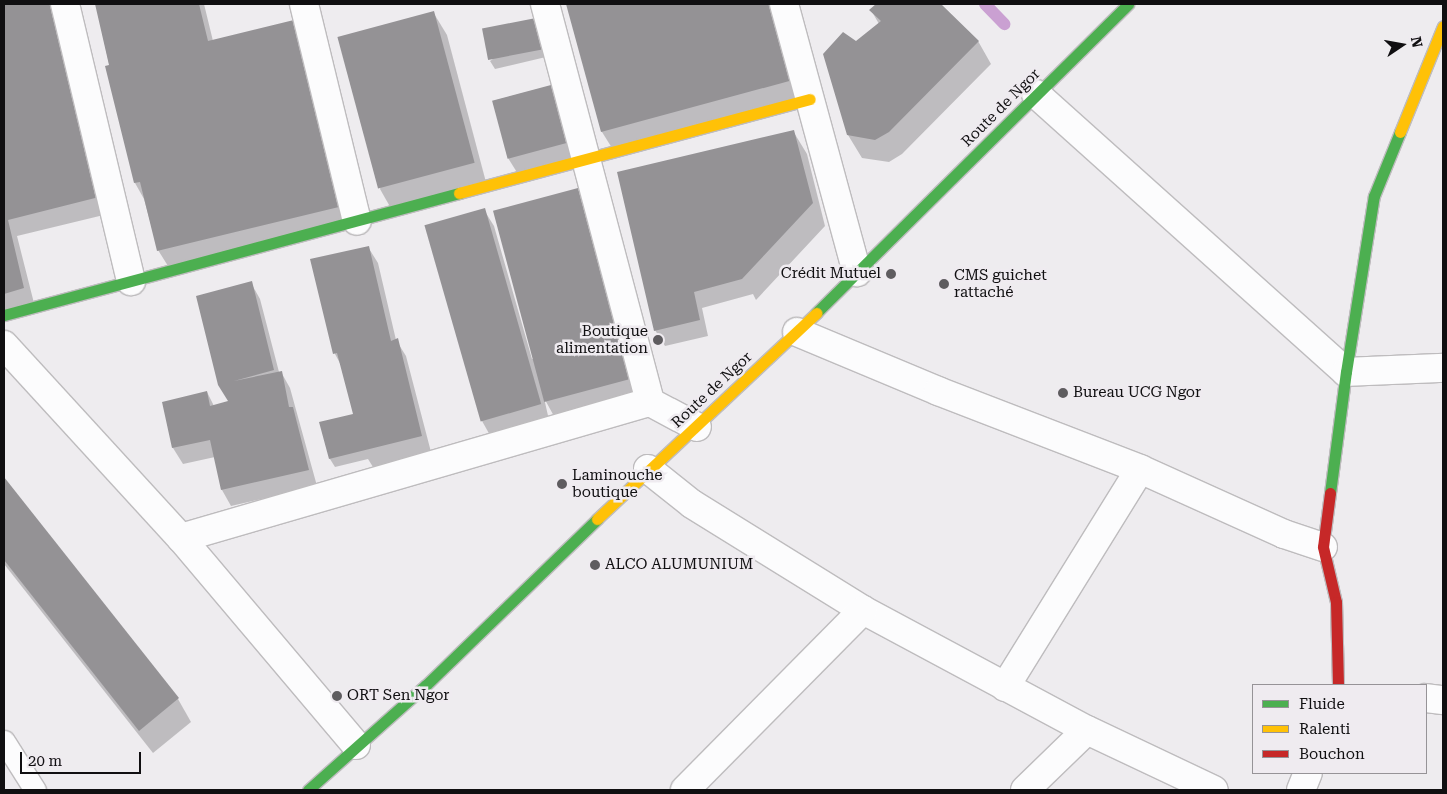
<!DOCTYPE html>
<meta charset="utf-8">
<style>
body{margin:0}
#map{position:relative;width:1447px;height:794px;overflow:hidden;background:#eeecef;font-family:"Roboto Serif",serif}
div>[style]{position:absolute}
.shadow>*{inset:0;background:#0003}
.stream>*{height:12px;margin:-6px;padding:0 6px;transform-origin:6px;border-radius:6px;background:#caa0d2}
.building>*{inset:0;background:#949295;transform-origin:0 0}
.roads{filter:drop-shadow(1px 0 #bebcbe) drop-shadow(-1px 0 #bebcbe) drop-shadow(0 1px #bebcbe) drop-shadow(0 -1px #bebcbe)}
.lane>*{height:21px;margin:-10.5px;padding:0 10.5px;transform-origin:10.5px;border-radius:10.5px;background:#fcfcfd}
.street>*{height:28px;margin:-14px;padding:0 14px;transform-origin:14px;border-radius:14px;background:#fcfcfd}
.fast>*{height:11px;margin:-5.5px;padding:0 5.5px;transform-origin:5.5px;border-radius:5.5px;background:#4caf50}
.slow>*{height:11px;margin:-5.5px;padding:0 5.5px;transform-origin:5.5px;border-radius:5.5px;background:#ffc107}
.jam>*{height:11px;margin:-5.5px;padding:0 5.5px;transform-origin:5.5px;border-radius:5.5px;background:#c62828}
.dots>*{width:14px;height:14px;translate:-50% -50%;box-sizing:border-box;border:2px solid #efebf0;border-radius:50%}
span{translate:-50% -50%;white-space:nowrap;text-align:center;line-height:1.15;-webkit-text-stroke:5px #efebf0;paint-order:stroke}
.street-label{font-size:15px;color:#100f11}
.poi-label{font-size:15px;color:#100f11}
.right{translate:-100% -50%;text-align:right}
.left{translate:0 -50%;text-align:left}
.frame{position:absolute;inset:0;border:5px solid #100f11;pointer-events:none}
.legend{position:absolute;left:1252px;top:684px;width:175px;height:90px;box-sizing:border-box;background:#efebf0;border:1px solid #969397;margin:0;padding:6px 9px;list-style:none;font-size:15px;color:#100f11}
.legend li{display:flex;align-items:center;gap:10px;height:25px}
.legend b{width:25px;border:1px solid #969397}
.north{position:absolute;left:1377px;top:20px;width:50px;height:50px;-webkit-text-stroke:4px #efebf0;paint-order:stroke;rotate:78deg;font-size:14px;font-weight:700;line-height:20px;text-align:center;color:#100f11}
.north::after{content:'';display:block;margin:auto;width:18px;height:22px;background:#100f11;clip-path:polygon(50% 0,100% 100%,50% 72%,0 100%)}
.scale{position:absolute;left:20px;top:752px;width:121px;height:22px;box-sizing:border-box;border:2px solid #100f11;border-top:0;padding-left:6px;font-size:15px;line-height:18px;white-space:nowrap;color:#100f11;-webkit-text-stroke:4px #efebf0;paint-order:stroke}
</style>
<div id="map">
<div class="shadow">
<i style="clip-path:polygon(4px 4px,61px 4px,112px 213px,17px 236px,36px 311px,4px 309px)"></i>
<i style="clip-path:polygon(96px 4px,204px 4px,213px 41px,351px 222px,168px 266px,158px 250px,144px 199px,135px 183px)"></i>
<i style="clip-path:polygon(567px 4px,776px 4px,801px 96px,612px 148px,602px 132px)"></i>
<i style="clip-path:polygon(877px 4px,939px 4px,978px 41px,991px 64px,902px 154px,889px 162px,862px 158px,848px 135px,856px 42px,879px 24px,871px 10px)"></i>
<i style="clip-path:polygon(433px 12px,447px 35px,487px 186px,393px 212px,380px 189px)"></i>
<i style="clip-path:polygon(540px 27px,546px 57px,495px 69px,490px 61px)"></i>
<i style="clip-path:polygon(550px 86px,560px 102px,574px 160px,518px 174px,508px 158px,493px 101px)"></i>
<i style="clip-path:polygon(793px 131px,807px 154px,825px 226px,756px 300px,753px 294px,702px 308px,708px 336px,665px 346px,655px 330px)"></i>
<i style="clip-path:polygon(578px 190px,587px 206px,637px 395px,555px 418px,544px 398px,549px 420px,491px 437px,482px 421px,484px 210px,494px 226px,532px 359px,534px 359px)"></i>
<i style="clip-path:polygon(368px 247px,378px 263px,396px 340px,406px 356px,431px 452px,373px 467px,368px 459px,335px 467px,330px 459px,321px 423px,354px 415px,342px 367px,335px 354px,312px 260px)"></i>
<i style="clip-path:polygon(251px 283px,260px 299px,279px 372px,281px 372px,290px 388px,317px 486px,231px 506px,222px 490px,215px 457px,183px 464px,173px 448px,163px 403px,207px 392px,214px 406px,230px 402px)"></i>
<i style="clip-path:polygon(4px 479px,178px 699px,191px 722px,153px 753px,4px 564px)"></i>
</div>
<div class="stream">
<i style="left:985px;top:4px;width:28px;rotate:46deg"></i>
</div>
<div class="building">
<i style="clip-path:polygon(4px 4px,56px 4px,103px 196px,8px 220px,24px 288px,4px 294px)"></i>
<i style="clip-path:polygon(95px 4px,199px 4px,208px 41px,298px 19px,343px 206px,157px 251px,140px 182px,134px 183px,105px 66px,109px 65px)"></i>
<i style="clip-path:polygon(566px 4px,772px 4px,793px 80px,601px 132px)"></i>
<i style="clip-path:polygon(876px 4px,941px 4px,979px 41px,889px 132px,875px 140px,847px 135px,823px 54px,843px 32px,856px 41px,881px 21px,869px 10px)"></i>
<i style="left:434px;top:11px;width:157px;height:100px;rotate:75deg"></i>
<i style="left:536px;top:18px;width:32px;height:55px;rotate:79deg"></i>
<i style="left:551px;top:85px;width:60px;height:61px;rotate:75deg"></i>
<i style="clip-path:polygon(794px 130px,813px 203px,742px 279px,694px 292px,700px 320px,654px 331px,617px 172px)"></i>
<i style="left:578px;top:188px;width:198px;height:88px;rotate:75deg"></i>
<i style="left:485px;top:208px;width:204px;height:63px;rotate:74deg"></i>
<i style="clip-path:polygon(369px 246px,391px 341px,398px 338px,422px 436px,329px 459px,319px 422px,353px 414px,337px 353px,333px 354px,310px 259px)"></i>
<i style="clip-path:polygon(252px 281px,274px 370px,234px 381px,282px 371px,289px 407px,293px 407px,309px 470px,221px 490px,210px 440px,172px 448px,162px 402px,207px 391px,210px 406px,228px 401px,218px 385px,196px 296px)"></i>
<i style="clip-path:polygon(4px 477px,179px 698px,139px 731px,4px 560px)"></i>
</div>
<div class="roads">
<div class="lane">
<i style="left:4px;top:741px;width:58px;rotate:57.7deg"></i>
</div>
<div class="street">
<i style="left:65px;top:4px;width:285px;rotate:76.6deg"></i>
<i style="left:304px;top:4px;width:223px;rotate:76.3deg"></i>
<i style="left:545px;top:4px;width:412px;rotate:75.2deg"></i>
<i style="left:784px;top:4px;width:278px;rotate:74.8deg"></i>
<i style="left:1036px;top:94px;width:416px;rotate:41.9deg"></i>
<i style="left:1346px;top:372px;width:97px;rotate:-2.4deg"></i>
<i style="left:797px;top:332px;width:153px;rotate:22.7deg"></i>
<i style="left:938px;top:391px;width:217px;rotate:21.1deg"></i>
<i style="left:1140px;top:469px;width:158px;rotate:24.3deg"></i>
<i style="left:1284px;top:534px;width:41px;rotate:18.4deg"></i>
<i style="left:4px;top:345px;width:262px;rotate:47.5deg"></i>
<i style="left:181px;top:538px;width:271px;rotate:49.8deg"></i>
<i style="left:648px;top:469px;width:56px;rotate:38.5deg"></i>
<i style="left:692px;top:504px;width:201px;rotate:31.8deg"></i>
<i style="left:863px;top:610px;width:254px;rotate:28.2deg"></i>
<i style="left:1087px;top:730px;width:140px;rotate:25.3deg"></i>
<i style="left:181px;top:538px;width:488px;rotate:-16.2deg"></i>
<i style="left:650px;top:402px;width:53px;rotate:28deg"></i>
<i style="left:1005px;top:687px;width:256px;rotate:-58.2deg"></i>
<i style="left:1426px;top:698px;width:17px;rotate:7deg"></i>
<i style="left:685px;top:790px;width:253px;rotate:-45.3deg"></i>
<i style="left:1025px;top:790px;width:86px;rotate:-44.1deg"></i>
<i style="left:1301px;top:790px;width:18px;rotate:-68deg"></i>
</div>
<div class="fast">
<i style="left:816px;top:313px;width:439px;rotate:-44.7deg"></i>
<i style="left:4px;top:315px;width:471px;rotate:-15deg"></i>
<i style="left:1330px;top:493px;width:122px;rotate:-82.5deg"></i>
<i style="left:1346px;top:372px;width:178px;rotate:-81deg"></i>
<i style="left:1374px;top:196px;width:69px;rotate:-67.9deg"></i>
<i style="left:308px;top:790px;width:158px;rotate:-41.7deg"></i>
<i style="left:426px;top:685px;width:238px;rotate:-44.1deg"></i>
</div>
<div class="slow">
<i style="left:1400px;top:132px;width:114px;rotate:-67.9deg"></i>
<i style="left:459px;top:193px;width:363px;rotate:-15deg"></i>
<i style="left:597px;top:519px;width:301px;rotate:-43.2deg"></i>
</div>
<div class="jam">
<i style="left:1330px;top:493px;width:54px;rotate:97.4deg"></i>
<i style="left:1323px;top:547px;width:57px;rotate:76.7deg"></i>
<i style="left:1336px;top:602px;width:83px;rotate:88.6deg"></i>
</div>
</div>
<div class="dots">
<i style="left:891px;top:274px;background:#5e5c5f"></i>
<i style="left:944px;top:284px;background:#5e5c5f"></i>
<i style="left:658px;top:340px;background:#5e5c5f"></i>
<i style="left:1063px;top:393px;background:#5e5c5f"></i>
<i style="left:562px;top:484px;background:#5e5c5f"></i>
<i style="left:595px;top:565px;background:#5e5c5f"></i>
<i style="left:337px;top:696px;background:#5e5c5f"></i>
</div>
<div class="street-label">
<span style="left:1001px;top:108px;rotate:-45deg">Route de Ngor</span>
<span style="left:712px;top:390px;rotate:-43deg">Route de Ngor</span>
</div>
<div class="poi-label">
<span class="right" style="left:881px;top:274px">Crédit Mutuel</span>
<span class="left" style="left:954px;top:284px">CMS guichet<br>rattaché</span>
<span class="right" style="left:648px;top:340px">Boutique<br>alimentation</span>
<span class="left" style="left:1073px;top:393px">Bureau UCG Ngor</span>
<span class="left" style="left:572px;top:484px">Laminouche<br>boutique</span>
<span class="left" style="left:605px;top:565px">ALCO ALUMUNIUM</span>
<span class="left" style="left:347px;top:696px">ORT Sen Ngor</span>
</div>
<div class="frame"></div>
<ul class="legend">
<li><b style="height:6px;background:#4caf50"></b>Fluide</li>
<li><b style="height:6px;background:#ffc107"></b>Ralenti</li>
<li><b style="height:6px;background:#c62828"></b>Bouchon</li>
</ul>
<div class="north">N</div>
<div class="scale">20 m</div>
</div>
